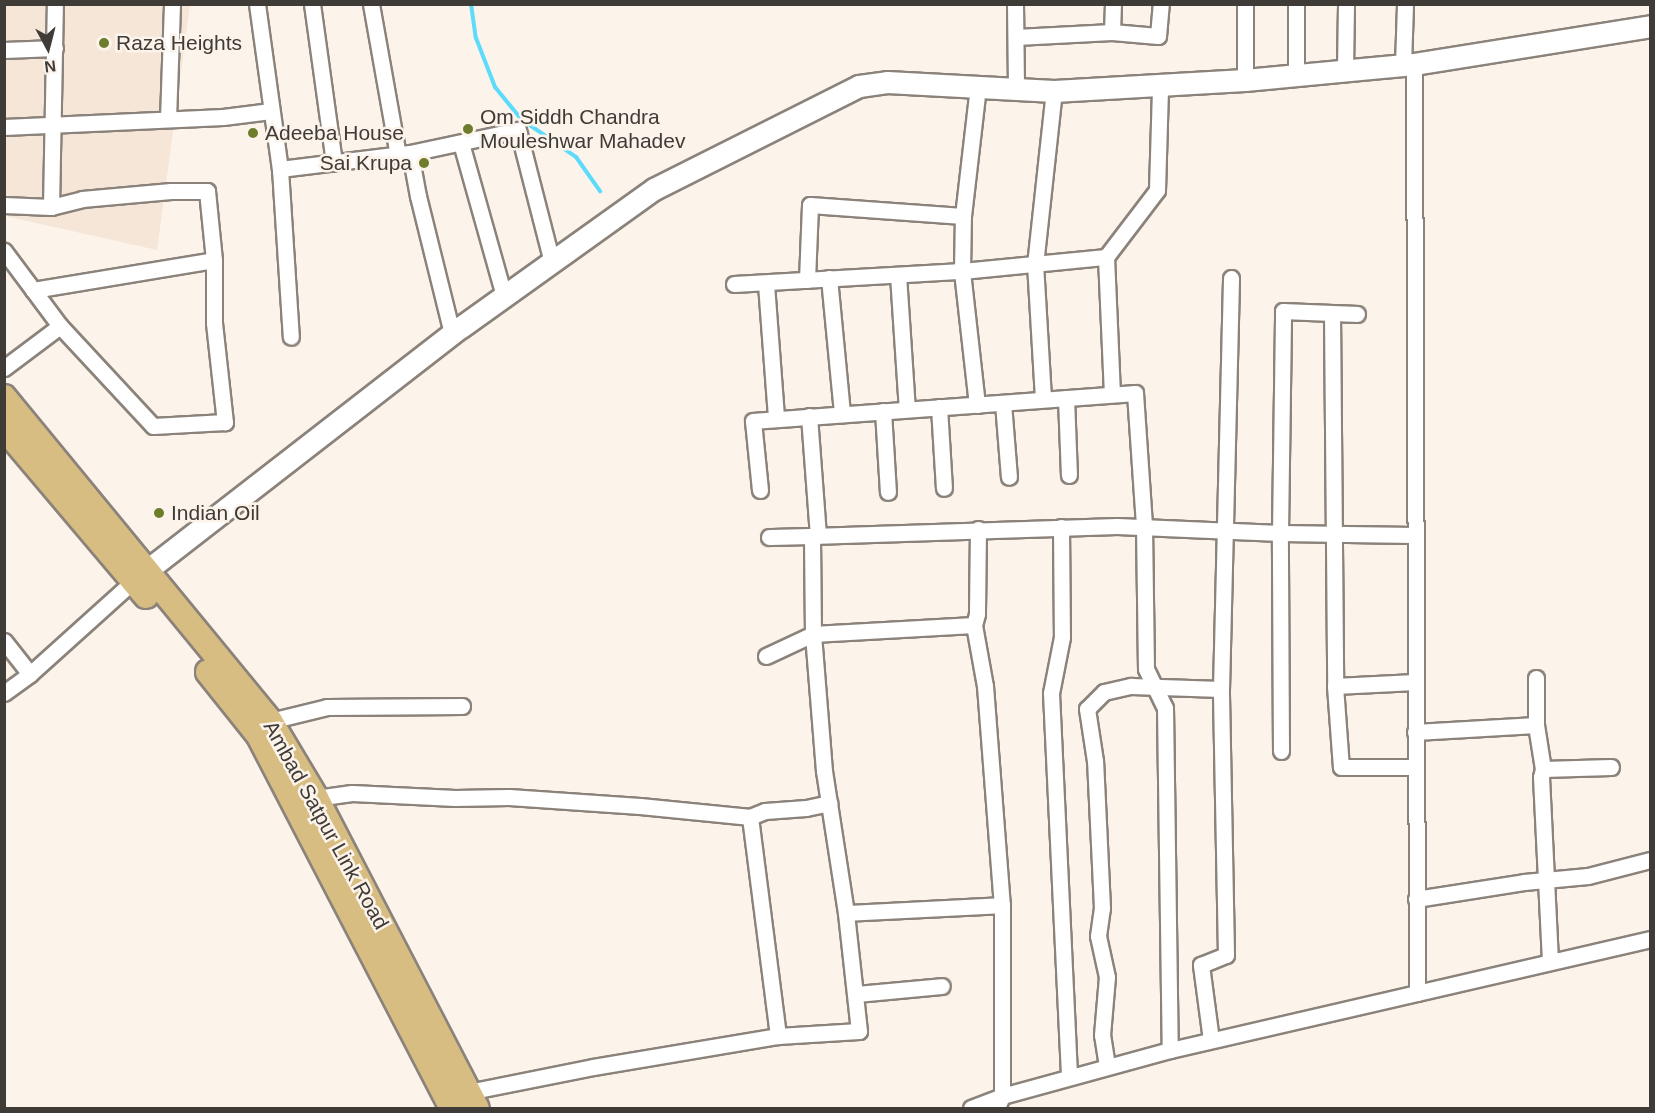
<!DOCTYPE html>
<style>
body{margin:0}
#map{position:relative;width:1655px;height:1113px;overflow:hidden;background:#fcf3ea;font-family:Helvetica,sans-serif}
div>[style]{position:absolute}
.built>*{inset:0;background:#f5e6d7}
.stream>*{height:4px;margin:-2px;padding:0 2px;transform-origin:2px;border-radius:2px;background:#5ddbfa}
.roads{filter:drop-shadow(2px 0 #8b837b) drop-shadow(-2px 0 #8b837b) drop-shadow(0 2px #8b837b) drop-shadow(0 -2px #8b837b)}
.minor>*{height:15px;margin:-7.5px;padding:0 7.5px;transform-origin:7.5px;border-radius:7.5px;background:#fff}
.secondary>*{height:21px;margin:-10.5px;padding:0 10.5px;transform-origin:10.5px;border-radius:10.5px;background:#fff}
.primary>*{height:24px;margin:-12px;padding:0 12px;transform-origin:12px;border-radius:12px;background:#d7bd82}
.dots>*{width:16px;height:16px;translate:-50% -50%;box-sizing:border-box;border:3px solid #fcf3ea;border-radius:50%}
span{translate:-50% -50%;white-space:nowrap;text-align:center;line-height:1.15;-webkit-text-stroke:5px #fcf3ea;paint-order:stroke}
.poi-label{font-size:21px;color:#3f3b37}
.left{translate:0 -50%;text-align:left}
.right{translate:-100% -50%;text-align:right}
.street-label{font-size:21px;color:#3f3b37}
.frame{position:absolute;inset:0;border:6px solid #3f3b37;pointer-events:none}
.north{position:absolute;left:18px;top:18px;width:60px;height:60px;-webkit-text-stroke:4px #fcf3ea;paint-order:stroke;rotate:173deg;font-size:16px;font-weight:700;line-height:24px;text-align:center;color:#3f3b37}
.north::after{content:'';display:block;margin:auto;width:21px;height:27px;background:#3f3b37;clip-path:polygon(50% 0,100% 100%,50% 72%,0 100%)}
</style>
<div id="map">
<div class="built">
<i style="clip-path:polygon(5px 5px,190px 5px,157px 250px,5px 216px)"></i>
</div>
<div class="stream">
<i style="left:471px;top:4px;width:34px;rotate:82deg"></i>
<i style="left:476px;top:38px;width:53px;rotate:68.8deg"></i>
<i style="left:495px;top:87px;width:41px;rotate:50.9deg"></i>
<i style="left:521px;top:119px;width:67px;rotate:34.6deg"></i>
<i style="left:576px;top:157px;width:42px;rotate:54.8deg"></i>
</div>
<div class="roads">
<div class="minor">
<i style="left:257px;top:4px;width:167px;rotate:82.1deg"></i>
<i style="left:280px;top:169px;width:131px;rotate:-7deg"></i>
<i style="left:410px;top:153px;width:44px;rotate:79.5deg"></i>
<i style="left:418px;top:196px;width:141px;rotate:76.1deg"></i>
<i style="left:312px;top:4px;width:160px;rotate:82.1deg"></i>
<i style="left:371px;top:4px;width:153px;rotate:79.9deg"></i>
<i style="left:1015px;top:4px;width:85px;rotate:89.3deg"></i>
<i style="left:1296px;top:4px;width:71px;rotate:90deg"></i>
<i style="left:1112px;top:32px;width:28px;rotate:-88deg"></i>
<i style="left:1016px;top:37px;width:96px;rotate:-3deg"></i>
<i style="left:1112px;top:32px;width:46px;rotate:5deg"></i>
<i style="left:1158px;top:36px;width:32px;rotate:-85deg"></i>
<i style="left:4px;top:50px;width:51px;rotate:-2.2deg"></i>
<i style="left:1414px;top:64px;width:929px;rotate:89.81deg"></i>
<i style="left:1403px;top:65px;width:61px;rotate:-88.1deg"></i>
<i style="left:1345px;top:69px;width:65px;rotate:-89.1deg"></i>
<i style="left:1245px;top:80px;width:76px;rotate:-90deg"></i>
<i style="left:168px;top:119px;width:115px;rotate:-88deg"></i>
<i style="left:4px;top:127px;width:219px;rotate:-2.6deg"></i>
<i style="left:223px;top:117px;width:48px;rotate:-7.1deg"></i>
<i style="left:461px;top:143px;width:159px;rotate:74.3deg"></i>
<i style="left:410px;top:153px;width:110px;rotate:-12deg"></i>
<i style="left:518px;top:130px;width:136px;rotate:75.6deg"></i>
<i style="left:280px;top:169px;width:168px;rotate:86.3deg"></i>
<i style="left:4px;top:205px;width:47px;rotate:2.4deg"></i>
<i style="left:51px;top:207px;width:32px;rotate:-14deg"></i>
<i style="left:82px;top:199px;width:89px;rotate:-5.1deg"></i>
<i style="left:171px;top:191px;width:36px"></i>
<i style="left:207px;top:191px;width:69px;rotate:84.2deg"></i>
<i style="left:214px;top:260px;width:63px;rotate:90deg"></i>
<i style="left:214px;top:323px;width:100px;rotate:83.7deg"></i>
<i style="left:225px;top:422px;width:72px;rotate:176.8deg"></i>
<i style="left:153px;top:426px;width:137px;rotate:-132.9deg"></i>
<i style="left:60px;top:326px;width:94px;rotate:-126.7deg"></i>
<i style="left:51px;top:207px;width:203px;rotate:-88.9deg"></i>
<i style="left:1106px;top:257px;width:136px;rotate:87.5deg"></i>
<i style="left:898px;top:275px;width:134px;rotate:86.2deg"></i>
<i style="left:829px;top:278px;width:137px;rotate:84.5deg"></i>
<i style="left:807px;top:280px;width:75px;rotate:-87.7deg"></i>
<i style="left:810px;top:205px;width:153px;rotate:4.1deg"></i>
<i style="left:734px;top:284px;width:228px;rotate:-3.3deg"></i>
<i style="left:962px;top:271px;width:145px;rotate:-5.6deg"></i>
<i style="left:1106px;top:257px;width:84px;rotate:-52.7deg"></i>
<i style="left:1157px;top:190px;width:104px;rotate:-88.3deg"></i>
<i style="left:766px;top:284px;width:134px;rotate:85.7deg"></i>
<i style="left:33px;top:290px;width:183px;rotate:-9.4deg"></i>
<i style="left:1332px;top:314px;width:372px;rotate:89.5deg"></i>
<i style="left:1335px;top:686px;width:81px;rotate:85.8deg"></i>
<i style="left:1341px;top:767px;width:74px"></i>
<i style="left:4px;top:368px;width:70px;rotate:-36.9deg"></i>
<i style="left:1043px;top:398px;width:133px;rotate:-93.4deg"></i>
<i style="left:1035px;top:265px;width:175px;rotate:-83.8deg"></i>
<i style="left:1066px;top:398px;width:77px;rotate:87.8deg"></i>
<i style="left:1003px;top:403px;width:74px;rotate:85.4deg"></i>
<i style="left:977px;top:405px;width:135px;rotate:-96.4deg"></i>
<i style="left:962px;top:271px;width:55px;rotate:-89deg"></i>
<i style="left:963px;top:216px;width:130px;rotate:-83.4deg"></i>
<i style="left:939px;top:407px;width:81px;rotate:86.5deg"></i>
<i style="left:883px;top:411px;width:81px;rotate:86.5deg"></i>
<i style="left:809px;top:416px;width:120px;rotate:85.7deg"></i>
<i style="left:760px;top:490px;width:69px;rotate:-95.8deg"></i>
<i style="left:753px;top:421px;width:383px;rotate:-4.2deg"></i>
<i style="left:1135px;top:393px;width:133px;rotate:86.1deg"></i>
<i style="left:1144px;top:526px;width:143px;rotate:89.2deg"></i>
<i style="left:1146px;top:669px;width:43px;rotate:64deg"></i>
<i style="left:1165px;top:708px;width:342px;rotate:89.2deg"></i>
<i style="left:1061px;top:527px;width:110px;rotate:89.5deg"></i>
<i style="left:1062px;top:637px;width:57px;rotate:101.1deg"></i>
<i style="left:1051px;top:693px;width:384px;rotate:87.3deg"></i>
<i style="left:978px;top:529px;width:85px;rotate:90.7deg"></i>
<i style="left:977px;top:614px;width:11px;rotate:105deg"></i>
<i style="left:974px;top:625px;width:62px;rotate:79.8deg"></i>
<i style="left:985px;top:686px;width:220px;rotate:85.6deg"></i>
<i style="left:1002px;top:905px;width:191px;rotate:90deg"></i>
<i style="left:1002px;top:1096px;width:8px;rotate:113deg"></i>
<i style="left:812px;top:536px;width:305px;rotate:-1.9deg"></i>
<i style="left:1117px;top:526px;width:163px;rotate:2.5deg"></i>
<i style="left:1280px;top:533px;width:134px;rotate:0.9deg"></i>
<i style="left:4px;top:641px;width:42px;rotate:51.8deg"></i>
<i style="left:766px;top:656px;width:52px;rotate:-25.1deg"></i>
<i style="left:813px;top:634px;width:161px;rotate:-3.2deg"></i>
<i style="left:1536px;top:678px;width:47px;rotate:90deg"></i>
<i style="left:1536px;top:725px;width:45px;rotate:81deg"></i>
<i style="left:1543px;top:769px;width:8px;rotate:104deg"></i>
<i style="left:1541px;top:777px;width:185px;rotate:87.2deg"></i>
<i style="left:1335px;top:686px;width:80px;rotate:-2.9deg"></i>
<i style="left:4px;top:693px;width:32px;rotate:-36deg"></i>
<i style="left:30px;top:674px;width:148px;rotate:-42deg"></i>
<i style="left:270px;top:721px;width:59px;rotate:-13.8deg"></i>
<i style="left:327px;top:707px;width:135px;rotate:-0.4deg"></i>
<i style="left:1415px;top:732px;width:121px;rotate:-3.3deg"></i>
<i style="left:1281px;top:751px;width:218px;rotate:-90.3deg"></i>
<i style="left:1280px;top:533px;width:222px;rotate:-89.2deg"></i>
<i style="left:1283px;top:311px;width:74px;rotate:2.3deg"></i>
<i style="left:1543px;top:769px;width:68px;rotate:-1.7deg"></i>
<i style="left:316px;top:798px;width:36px;rotate:-8deg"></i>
<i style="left:352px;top:793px;width:103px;rotate:2.8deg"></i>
<i style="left:455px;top:798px;width:54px;rotate:-1.1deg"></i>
<i style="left:509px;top:797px;width:131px;rotate:3.9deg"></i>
<i style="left:640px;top:806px;width:111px;rotate:5.7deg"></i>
<i style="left:750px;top:817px;width:16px;rotate:-22deg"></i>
<i style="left:765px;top:811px;width:41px;rotate:-4.2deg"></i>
<i style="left:806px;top:808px;width:24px;rotate:-12deg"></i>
<i style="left:750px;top:817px;width:221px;rotate:82.7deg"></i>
<i style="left:1416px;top:899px;width:109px;rotate:-8.9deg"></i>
<i style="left:1524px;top:882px;width:64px;rotate:-5.4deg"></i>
<i style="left:1588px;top:876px;width:64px;rotate:-14.5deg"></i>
<i style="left:846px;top:913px;width:156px;rotate:-2.9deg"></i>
<i style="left:856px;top:994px;width:86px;rotate:-5.3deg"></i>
<i style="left:1211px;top:1040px;width:76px;rotate:-97.6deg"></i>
<i style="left:1201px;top:965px;width:27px;rotate:-22deg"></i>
<i style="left:1226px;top:955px;width:266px;rotate:-91.1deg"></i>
<i style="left:1221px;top:689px;width:411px;rotate:-88.6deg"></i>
<i style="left:1107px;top:1066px;width:31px;rotate:-99deg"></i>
<i style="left:1102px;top:1035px;width:58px;rotate:-85.1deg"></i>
<i style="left:1107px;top:977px;width:42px;rotate:-102.4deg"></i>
<i style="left:1098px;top:936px;width:28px;rotate:-82deg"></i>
<i style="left:1102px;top:908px;width:147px;rotate:-92.7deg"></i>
<i style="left:1095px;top:761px;width:53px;rotate:-98.7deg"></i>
<i style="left:1087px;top:709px;width:24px;rotate:-45deg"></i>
<i style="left:1104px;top:692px;width:28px;rotate:-13deg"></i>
<i style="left:1131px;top:686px;width:90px;rotate:1.9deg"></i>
<i style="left:468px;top:1092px;width:127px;rotate:-11.3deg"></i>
<i style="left:593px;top:1067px;width:188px;rotate:-9.5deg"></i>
<i style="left:778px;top:1036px;width:81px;rotate:-3.5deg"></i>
<i style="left:859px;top:1031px;width:119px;rotate:-96.3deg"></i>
<i style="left:846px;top:913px;width:144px;rotate:-98.8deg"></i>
<i style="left:824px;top:771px;width:137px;rotate:-94.6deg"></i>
<i style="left:813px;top:634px;width:98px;rotate:-90.6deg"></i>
<i style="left:812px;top:536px;width:43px;rotate:178.7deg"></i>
<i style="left:971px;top:1108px;width:33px;rotate:-21deg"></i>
<i style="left:1002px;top:1096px;width:174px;rotate:-15.3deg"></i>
<i style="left:1170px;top:1050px;width:493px;rotate:-13deg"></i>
</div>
<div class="secondary">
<i style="left:146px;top:571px;width:398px;rotate:-37.8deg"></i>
<i style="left:461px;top:327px;width:237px;rotate:-35.6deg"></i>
<i style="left:654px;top:189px;width:229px;rotate:-26.7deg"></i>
<i style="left:859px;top:86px;width:28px;rotate:-8deg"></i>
<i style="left:887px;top:82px;width:167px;rotate:3.1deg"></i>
<i style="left:1054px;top:91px;width:191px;rotate:-3.3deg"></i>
<i style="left:1245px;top:80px;width:170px;rotate:-5.4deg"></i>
<i style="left:1414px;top:64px;width:239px;rotate:-9.1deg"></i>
</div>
<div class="primary">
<i style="left:4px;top:397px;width:419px;rotate:50.6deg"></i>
<i style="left:270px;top:721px;width:90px;rotate:59.1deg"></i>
<i style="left:316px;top:798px;width:349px;rotate:62.6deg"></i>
<i style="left:4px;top:428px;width:220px;rotate:49.8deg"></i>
<i style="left:208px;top:672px;width:82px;rotate:51.4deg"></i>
<i style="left:259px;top:736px;width:419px;rotate:62.6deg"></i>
</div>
</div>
<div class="dots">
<i style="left:104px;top:43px;background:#6d7d2c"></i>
<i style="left:468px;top:129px;background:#6d7d2c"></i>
<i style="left:253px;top:133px;background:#6d7d2c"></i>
<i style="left:424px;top:163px;background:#6d7d2c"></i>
<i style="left:159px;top:513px;background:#6d7d2c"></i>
</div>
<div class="poi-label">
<span class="left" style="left:116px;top:43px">Raza Heights</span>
<span class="left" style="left:480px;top:129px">Om Siddh Chandra<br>Mouleshwar Mahadev</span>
<span class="left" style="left:265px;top:133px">Adeeba House</span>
<span class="right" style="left:412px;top:163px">Sai Krupa</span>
<span class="left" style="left:171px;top:513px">Indian Oil</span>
</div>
<div class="street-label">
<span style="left:326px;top:825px;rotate:61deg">Ambad Satpur Link Road</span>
</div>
<div class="frame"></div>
<div class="north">N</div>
</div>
